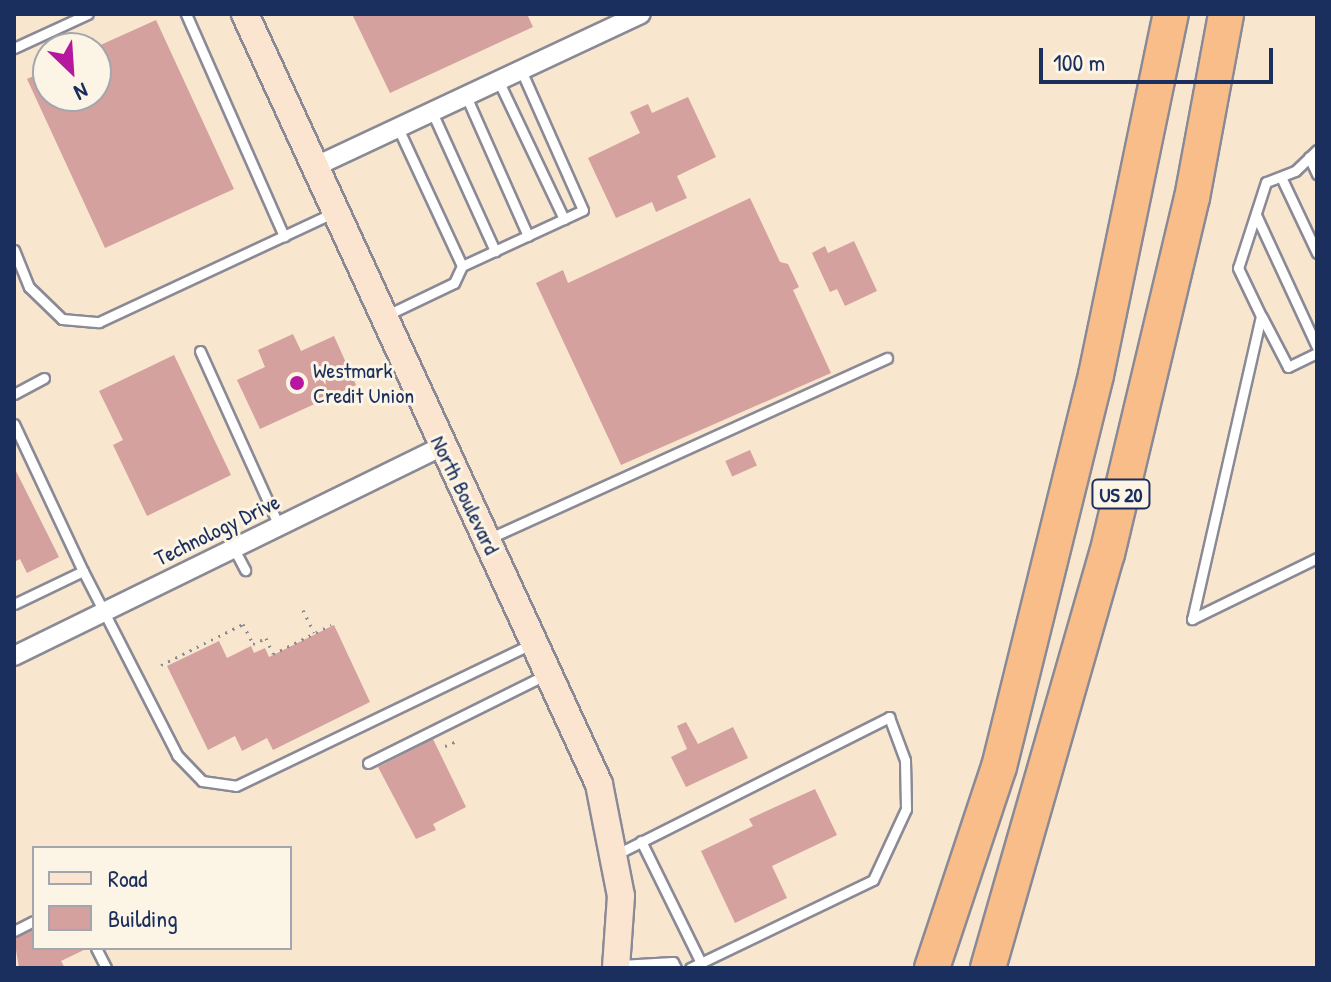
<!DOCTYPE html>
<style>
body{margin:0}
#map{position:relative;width:1331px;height:982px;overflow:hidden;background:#f8e6cf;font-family:"Patrick Hand",sans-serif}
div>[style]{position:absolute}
.building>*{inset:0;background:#d4a19e;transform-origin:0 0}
.path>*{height:3px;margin-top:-1.5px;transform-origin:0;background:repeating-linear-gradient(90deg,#8a8a96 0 2px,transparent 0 8px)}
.roads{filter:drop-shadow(2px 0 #8a8a96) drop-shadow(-2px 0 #8a8a96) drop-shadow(0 2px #8a8a96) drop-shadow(0 -2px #8a8a96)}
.lane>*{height:9px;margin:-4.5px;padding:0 4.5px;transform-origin:4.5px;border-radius:4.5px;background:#fff}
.street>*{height:18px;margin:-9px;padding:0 9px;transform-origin:9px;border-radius:9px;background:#fff}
.secondary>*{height:26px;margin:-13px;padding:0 13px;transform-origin:13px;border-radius:13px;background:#fce5d0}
.highway>*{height:34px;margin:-17px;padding:0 17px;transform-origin:17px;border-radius:17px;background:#f8bd89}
.dots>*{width:22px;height:22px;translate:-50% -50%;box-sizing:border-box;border:4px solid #fcf5e5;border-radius:50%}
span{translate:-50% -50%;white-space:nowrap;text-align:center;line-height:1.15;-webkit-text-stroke:6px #fcf5e5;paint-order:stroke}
.shield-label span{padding:2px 6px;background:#fcf5e5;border:2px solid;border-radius:6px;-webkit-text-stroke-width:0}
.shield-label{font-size:20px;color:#1b2f5e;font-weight:700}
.poi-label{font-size:22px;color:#1b2f5e}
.left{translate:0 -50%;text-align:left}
.street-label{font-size:22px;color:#1b2f5e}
.frame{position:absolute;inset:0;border:16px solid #1b2f5e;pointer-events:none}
.legend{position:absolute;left:32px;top:846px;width:260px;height:104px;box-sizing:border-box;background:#fcf5e5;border:2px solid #a2a6af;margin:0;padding:10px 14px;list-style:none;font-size:24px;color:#1b2f5e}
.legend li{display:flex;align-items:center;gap:16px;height:40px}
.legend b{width:40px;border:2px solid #a2a6af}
.north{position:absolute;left:32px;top:32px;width:80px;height:80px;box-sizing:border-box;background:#fcf5e5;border:2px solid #a2a6af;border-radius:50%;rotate:155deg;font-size:22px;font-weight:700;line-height:32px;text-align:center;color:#1b2f5e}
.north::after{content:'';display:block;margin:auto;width:28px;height:36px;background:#b5179e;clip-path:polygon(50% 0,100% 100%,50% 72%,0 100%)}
.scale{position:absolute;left:1039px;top:48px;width:234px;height:36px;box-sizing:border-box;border:4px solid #1b2f5e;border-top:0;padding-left:10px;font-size:24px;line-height:28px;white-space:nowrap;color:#1b2f5e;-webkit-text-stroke:6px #fcf5e5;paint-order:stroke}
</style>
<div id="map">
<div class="building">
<i style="clip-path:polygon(352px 14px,527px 14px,533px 27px,390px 93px)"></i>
<i style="clip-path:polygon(156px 20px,234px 189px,105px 248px,27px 79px,48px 69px,48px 96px,96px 96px,96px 47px)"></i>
<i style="clip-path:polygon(688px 97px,716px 157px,677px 176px,687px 198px,656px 212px,652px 202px,616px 218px,588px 158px,640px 133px,630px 112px,648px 104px,652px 113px)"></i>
<i style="clip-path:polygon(750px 198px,780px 262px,788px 264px,799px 287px,793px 290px,831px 373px,621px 465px,536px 283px,563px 270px,568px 283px)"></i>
<i style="clip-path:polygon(854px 241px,877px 291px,845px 306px,837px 289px,830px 292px,812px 253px,825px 246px,828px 253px)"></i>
<i style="clip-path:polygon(293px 334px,301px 351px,334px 336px,356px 385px,260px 429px,237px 380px,265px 367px,258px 350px)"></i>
<i style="clip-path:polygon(174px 355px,231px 475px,147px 516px,113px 445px,123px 440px,99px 391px)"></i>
<i style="left:750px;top:450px;width:17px;height:27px;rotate:66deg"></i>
<i style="clip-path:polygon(14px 467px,59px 557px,27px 573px,20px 559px,14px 562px)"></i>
<i style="clip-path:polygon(334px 625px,370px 702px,273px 750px,267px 738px,242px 751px,235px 736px,208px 750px,167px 666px,219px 641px,227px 658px,251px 646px,254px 653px,265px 648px,269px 657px)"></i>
<i style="clip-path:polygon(686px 722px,698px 744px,733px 727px,748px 758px,686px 787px,671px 757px,687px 749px,677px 726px)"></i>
<i style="clip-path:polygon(433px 739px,466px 807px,433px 824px,436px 830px,416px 839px,378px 767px)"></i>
<i style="clip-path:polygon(815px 789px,837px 835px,772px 866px,787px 898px,735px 923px,701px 851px,753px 826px,749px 819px)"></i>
<i style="clip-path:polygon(34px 929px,34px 948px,88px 948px,61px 961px,65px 968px,19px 968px,14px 938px)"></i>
</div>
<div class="path">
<i style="left:303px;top:610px;width:25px;rotate:64deg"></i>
<i style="left:161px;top:665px;width:92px;rotate:-26.6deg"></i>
<i style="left:243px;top:624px;width:22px;rotate:63deg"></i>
<i style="left:253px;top:644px;width:14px;rotate:-25deg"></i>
<i style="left:266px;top:638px;width:17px;rotate:66deg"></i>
<i style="left:273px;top:654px;width:65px;rotate:-26.6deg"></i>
<i style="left:445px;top:746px;width:15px;rotate:-23deg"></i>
</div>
<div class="roads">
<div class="lane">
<i style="left:186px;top:14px;width:243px;rotate:66.2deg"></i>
<i style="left:14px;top:48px;width:81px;rotate:-24.7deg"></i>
<i style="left:498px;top:80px;width:154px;rotate:64.6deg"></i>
<i style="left:466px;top:96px;width:153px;rotate:66.1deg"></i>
<i style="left:432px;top:112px;width:153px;rotate:65.6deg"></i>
<i style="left:398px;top:128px;width:152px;rotate:65.1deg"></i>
<i style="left:1317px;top:150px;width:30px;rotate:136deg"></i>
<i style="left:1295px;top:171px;width:31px;rotate:159deg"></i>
<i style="left:1266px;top:182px;width:90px;rotate:108deg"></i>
<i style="left:1238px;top:268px;width:53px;rotate:64.4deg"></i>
<i style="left:1261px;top:316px;width:311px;rotate:102.8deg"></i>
<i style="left:1192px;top:619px;width:139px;rotate:-26deg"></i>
<i style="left:1309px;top:157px;width:19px;rotate:65deg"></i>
<i style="left:1281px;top:177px;width:84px;rotate:64.7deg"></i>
<i style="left:1256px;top:215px;width:145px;rotate:65.2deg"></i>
<i style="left:14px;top:250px;width:40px;rotate:68deg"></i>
<i style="left:29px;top:287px;width:46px;rotate:44.1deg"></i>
<i style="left:62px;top:319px;width:37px;rotate:5deg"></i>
<i style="left:99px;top:322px;width:258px;rotate:-25deg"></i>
<i style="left:385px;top:316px;width:76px;rotate:-25.6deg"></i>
<i style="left:454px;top:283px;width:19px;rotate:-65deg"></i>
<i style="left:462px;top:266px;width:133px;rotate:-24.8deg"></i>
<i style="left:583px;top:210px;width:153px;rotate:-113.9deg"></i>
<i style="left:1262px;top:317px;width:56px;rotate:62.5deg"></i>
<i style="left:1288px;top:367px;width:32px;rotate:-26deg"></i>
<i style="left:200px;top:351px;width:192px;rotate:65.7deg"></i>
<i style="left:14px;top:394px;width:34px;rotate:-28deg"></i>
<i style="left:14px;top:424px;width:162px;rotate:64.9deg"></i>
<i style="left:83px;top:571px;width:76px;rotate:154.4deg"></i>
<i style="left:490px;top:538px;width:436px;rotate:-24.4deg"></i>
<i style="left:234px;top:549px;width:24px;rotate:62deg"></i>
<i style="left:83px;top:571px;width:207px;rotate:62.9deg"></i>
<i style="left:177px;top:755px;width:36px;rotate:46deg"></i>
<i style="left:202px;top:781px;width:34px;rotate:8deg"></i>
<i style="left:236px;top:786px;width:327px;rotate:-25.7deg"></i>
<i style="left:368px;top:763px;width:200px;rotate:-26.4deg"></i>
<i style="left:641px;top:841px;width:136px;rotate:63.8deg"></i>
<i style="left:617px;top:854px;width:305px;rotate:-26.7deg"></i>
<i style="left:889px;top:717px;width:46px;rotate:69.6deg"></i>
<i style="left:905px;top:760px;width:49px;rotate:88.8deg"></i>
<i style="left:906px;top:809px;width:78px;rotate:114.9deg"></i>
<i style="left:873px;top:880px;width:203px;rotate:154.3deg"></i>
<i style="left:14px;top:931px;width:22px;rotate:-27deg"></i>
<i style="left:96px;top:948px;width:22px;rotate:63deg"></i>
<i style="left:620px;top:965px;width:53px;rotate:-3.2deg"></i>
<i style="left:673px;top:962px;width:7px;rotate:63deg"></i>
</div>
<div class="street">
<i style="left:312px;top:168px;width:363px;rotate:-25.1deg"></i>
<i style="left:14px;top:656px;width:475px;rotate:-26.1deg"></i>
</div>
<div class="secondary">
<i style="left:245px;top:14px;width:847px;rotate:65.31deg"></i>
<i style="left:599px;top:784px;width:114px;rotate:78.9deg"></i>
<i style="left:621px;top:896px;width:72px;rotate:94deg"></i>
</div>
<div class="highway">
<i style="left:932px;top:968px;width:212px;rotate:-71.6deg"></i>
<i style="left:999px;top:767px;width:404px;rotate:-76.1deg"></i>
<i style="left:1096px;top:375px;width:369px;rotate:-78.3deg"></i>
<i style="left:988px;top:968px;width:431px;rotate:-74deg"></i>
<i style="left:1107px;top:554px;width:366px;rotate:-76.6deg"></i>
<i style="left:1192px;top:198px;width:187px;rotate:-79.5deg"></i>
</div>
</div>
<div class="dots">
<i style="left:297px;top:383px;background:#b5179e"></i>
</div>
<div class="shield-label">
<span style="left:1121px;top:494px">US 20</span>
</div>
<div class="poi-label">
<span class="left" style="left:313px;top:383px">Westmark<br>Credit Union</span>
</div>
<div class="street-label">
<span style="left:465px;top:495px;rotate:64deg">North Boulevard</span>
<span style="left:217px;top:530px;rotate:-26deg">Technology Drive</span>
</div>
<div class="frame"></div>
<ul class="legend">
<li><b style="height:10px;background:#fce5d0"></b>Road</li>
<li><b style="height:22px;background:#d4a19e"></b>Building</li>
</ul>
<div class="north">N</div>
<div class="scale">100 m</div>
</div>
